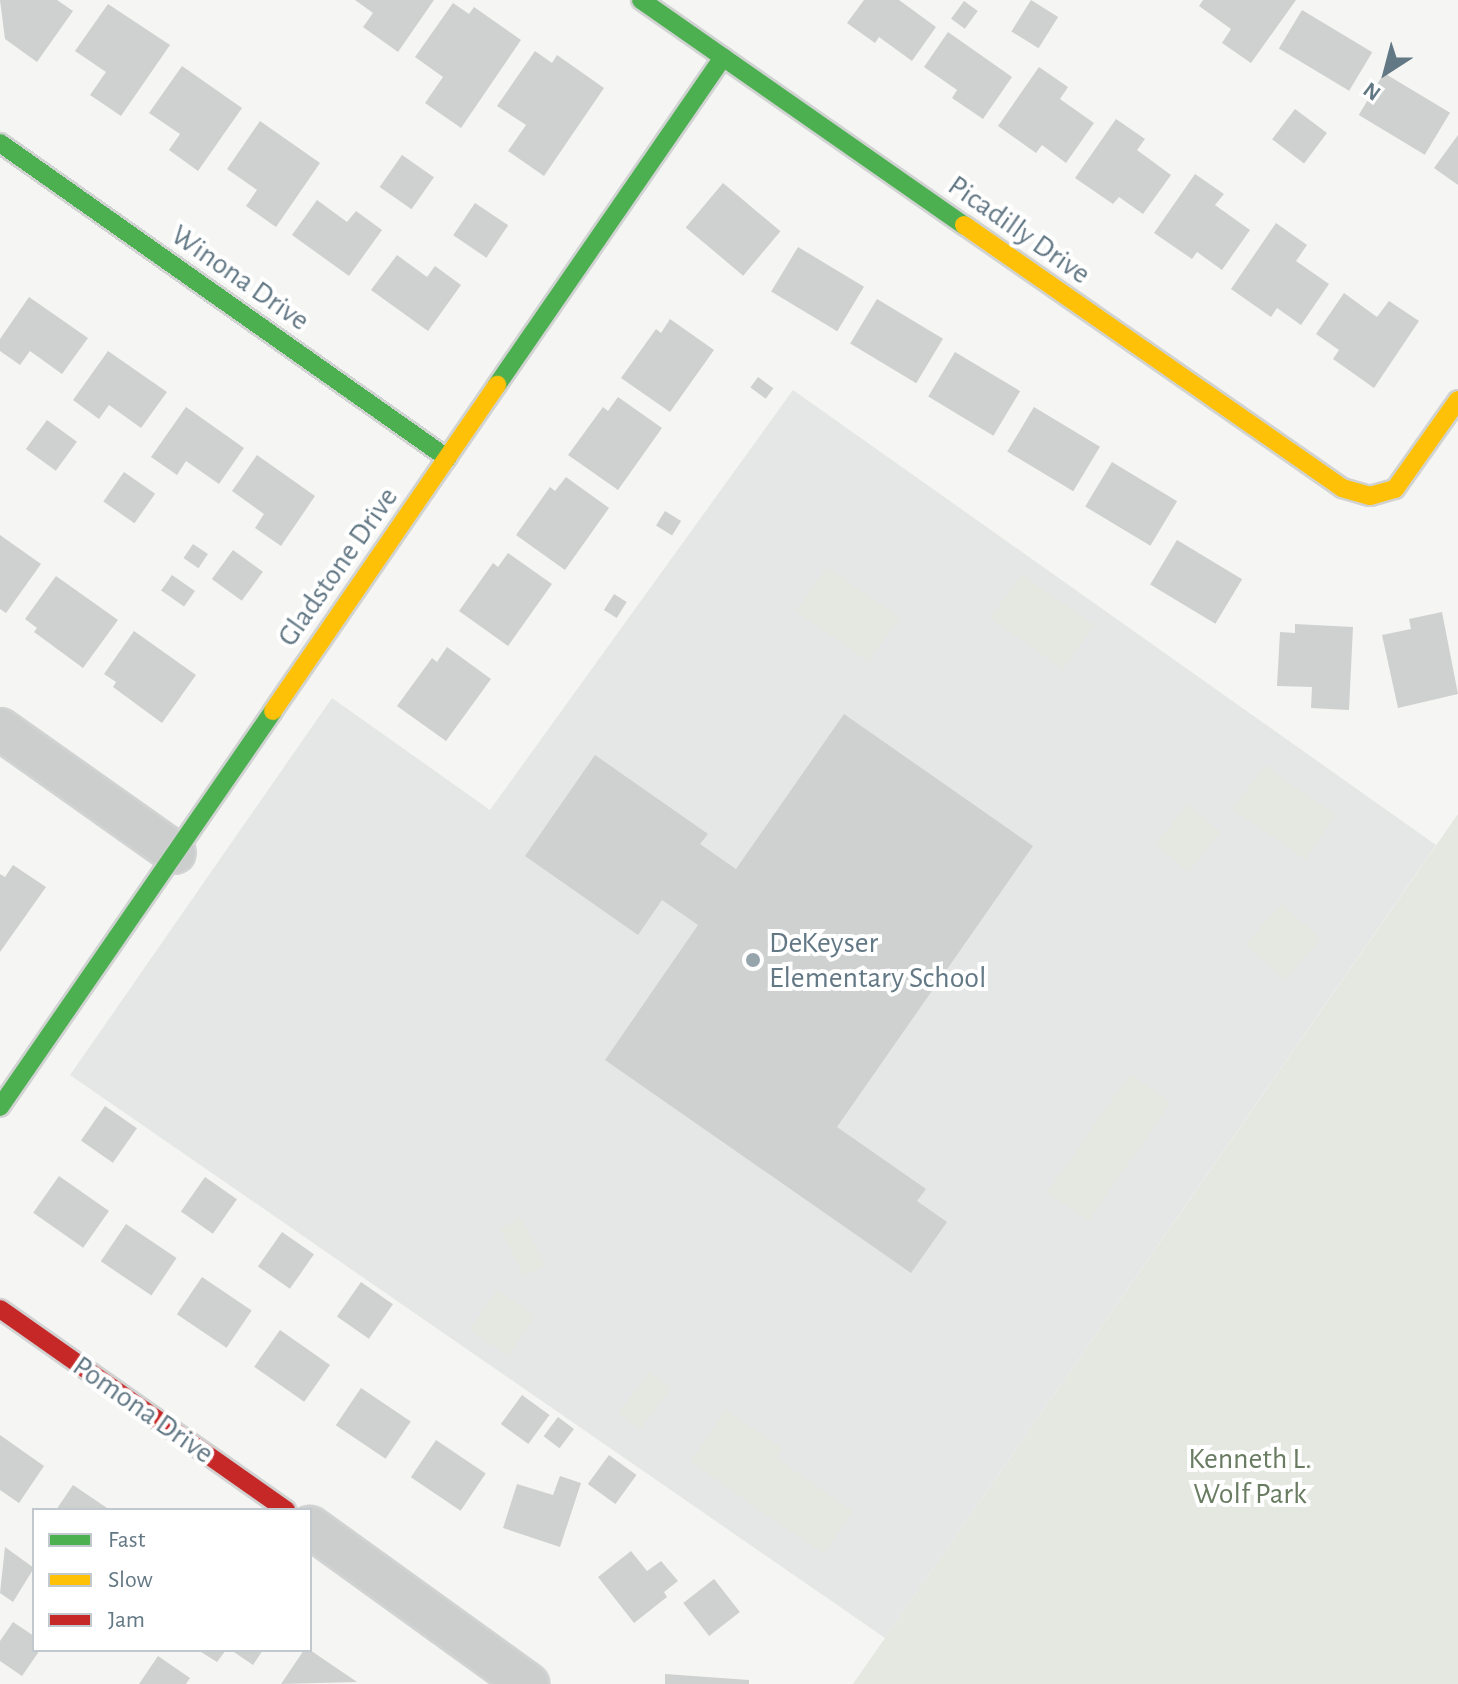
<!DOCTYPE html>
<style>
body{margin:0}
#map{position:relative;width:1458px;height:1684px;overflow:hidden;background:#f5f5f3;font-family:"Alegreya Sans",sans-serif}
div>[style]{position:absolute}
.built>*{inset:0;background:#e5e6e6}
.green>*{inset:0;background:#e4e8e1;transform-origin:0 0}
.building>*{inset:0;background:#cfd1d0;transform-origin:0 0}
.roads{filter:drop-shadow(2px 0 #d1d3d3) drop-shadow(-2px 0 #d1d3d3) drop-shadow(0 2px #d1d3d3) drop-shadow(0 -2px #d1d3d3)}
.street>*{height:40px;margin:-20px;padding:0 20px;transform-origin:20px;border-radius:20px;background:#cccece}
.fast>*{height:18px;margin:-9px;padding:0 9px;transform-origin:9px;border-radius:9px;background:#4caf50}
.slow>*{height:18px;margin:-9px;padding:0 9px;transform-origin:9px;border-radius:9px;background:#ffc107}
.jam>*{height:18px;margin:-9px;padding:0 9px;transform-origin:9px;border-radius:9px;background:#c62828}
.dots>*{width:22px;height:22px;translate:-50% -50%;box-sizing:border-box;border:4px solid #fff;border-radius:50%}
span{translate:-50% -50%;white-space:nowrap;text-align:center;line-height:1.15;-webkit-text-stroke:8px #fff;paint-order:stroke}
.street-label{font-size:30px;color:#637885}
.poi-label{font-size:30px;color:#637885}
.left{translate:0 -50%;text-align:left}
.park-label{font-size:30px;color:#697c62}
.legend{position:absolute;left:32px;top:1508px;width:280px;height:144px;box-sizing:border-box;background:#fff;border:2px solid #c1c9ce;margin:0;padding:10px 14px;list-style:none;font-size:24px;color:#637885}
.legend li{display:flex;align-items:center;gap:16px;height:40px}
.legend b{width:40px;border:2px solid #c1c9ce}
.north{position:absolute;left:1346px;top:32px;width:80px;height:80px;-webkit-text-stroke:6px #fff;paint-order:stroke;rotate:216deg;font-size:22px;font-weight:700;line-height:32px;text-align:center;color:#637885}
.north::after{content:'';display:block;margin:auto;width:28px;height:36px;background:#637885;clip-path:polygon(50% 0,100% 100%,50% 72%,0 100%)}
</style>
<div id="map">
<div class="built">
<i style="clip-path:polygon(793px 390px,1436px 845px,885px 1638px,70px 1075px,332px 698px,490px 810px)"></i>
</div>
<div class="green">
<i style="left:827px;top:567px;width:88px;height:54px;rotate:35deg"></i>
<i style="left:1021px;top:574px;width:89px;height:54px;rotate:35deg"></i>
<i style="left:1264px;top:765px;width:88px;height:54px;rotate:35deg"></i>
<i style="left:1187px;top:805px;width:43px;height:51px;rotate:39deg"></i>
<i style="clip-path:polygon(1458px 814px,1458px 1684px,853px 1684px,885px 1638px)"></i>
<i style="left:1281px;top:904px;width:53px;height:54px;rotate:41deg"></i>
<i style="left:1130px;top:1074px;width:50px;height:144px;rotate:35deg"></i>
<i style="left:522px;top:1218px;width:53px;height:24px;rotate:64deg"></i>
<i style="left:497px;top:1290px;width:46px;height:48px;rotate:34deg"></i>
<i style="left:649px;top:1372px;width:27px;height:52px;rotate:36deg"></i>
<i style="clip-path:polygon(725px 1410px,782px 1448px,776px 1458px,853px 1511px,824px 1554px,690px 1462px)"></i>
</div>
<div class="building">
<i style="clip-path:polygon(0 0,57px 0,73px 11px,37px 62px,5px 39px)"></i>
<i style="clip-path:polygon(355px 0,434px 0,398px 52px,363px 27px,373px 13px)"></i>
<i style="clip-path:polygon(864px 0,899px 0,936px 27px,912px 61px,879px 37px,875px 43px,847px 23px)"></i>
<i style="left:1031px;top:0;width:32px;height:37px;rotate:32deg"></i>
<i style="clip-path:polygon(1203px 0,1296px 0,1251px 63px,1222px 43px,1231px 29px,1199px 6px)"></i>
<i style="left:964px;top:1px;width:17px;height:22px;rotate:36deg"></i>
<i style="clip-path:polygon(453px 3px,469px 14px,474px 7px,521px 40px,461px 128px,425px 103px,443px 77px,415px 57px)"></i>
<i style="clip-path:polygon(108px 4px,170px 45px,121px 116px,90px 95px,106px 72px,75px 51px)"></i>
<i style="left:1302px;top:10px;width:82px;height:45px;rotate:31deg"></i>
<i style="clip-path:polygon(948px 32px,1012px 77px,983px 119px,952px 98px,957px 90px,924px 67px)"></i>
<i style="clip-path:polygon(535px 51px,552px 63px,557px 55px,604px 88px,544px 176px,508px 151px,526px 125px,497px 106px)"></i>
<i style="clip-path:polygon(182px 66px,242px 108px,198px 171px,169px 150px,180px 134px,149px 113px)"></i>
<i style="clip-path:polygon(1039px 67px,1068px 87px,1060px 99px,1094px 123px,1066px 163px,1042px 145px,1036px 153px,998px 126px)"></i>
<i style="left:1384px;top:73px;width:77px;height:49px;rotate:31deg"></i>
<i style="left:1295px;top:109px;width:40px;height:38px;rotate:37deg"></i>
<i style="clip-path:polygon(1116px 119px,1145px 139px,1137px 150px,1171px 175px,1143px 214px,1119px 197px,1113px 204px,1075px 178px)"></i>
<i style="clip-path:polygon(260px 121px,320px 163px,276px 227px,246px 206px,257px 190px,227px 169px)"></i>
<i style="clip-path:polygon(1458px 135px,1458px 185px,1434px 168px)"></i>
<i style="left:402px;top:155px;width:39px;height:39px;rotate:35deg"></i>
<i style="clip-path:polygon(1195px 174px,1224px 194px,1215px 205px,1250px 230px,1222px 270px,1197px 252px,1192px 259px,1154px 233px)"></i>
<i style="left:723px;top:183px;width:75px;height:58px;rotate:40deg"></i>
<i style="clip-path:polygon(317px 200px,347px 222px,356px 211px,382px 230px,349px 276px,292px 235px)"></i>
<i style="left:475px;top:203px;width:40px;height:39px;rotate:34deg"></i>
<i style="clip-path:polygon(1276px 223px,1307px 245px,1296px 261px,1329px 284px,1301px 325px,1277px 308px,1271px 317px,1231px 289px)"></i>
<i style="left:798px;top:247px;width:77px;height:52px;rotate:31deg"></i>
<i style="clip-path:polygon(397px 255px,427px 277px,435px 266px,461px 285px,428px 331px,371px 290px)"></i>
<i style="clip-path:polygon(1344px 293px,1377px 317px,1389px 301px,1419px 321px,1374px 388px,1333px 359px,1339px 350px,1316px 334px)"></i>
<i style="clip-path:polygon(29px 297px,88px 338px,62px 374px,30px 351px,20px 365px,0 351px,0 339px)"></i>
<i style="left:877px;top:299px;width:77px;height:52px;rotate:31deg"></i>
<i style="clip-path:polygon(670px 319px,714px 350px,670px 412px,621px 378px,656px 329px,661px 333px)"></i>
<i style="clip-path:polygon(108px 351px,167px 392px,141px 428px,109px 405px,99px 419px,73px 400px)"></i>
<i style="left:955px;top:352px;width:76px;height:52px;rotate:31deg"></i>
<i style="left:758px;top:377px;width:19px;height:13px;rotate:36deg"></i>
<i style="clip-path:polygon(618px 397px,662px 428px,618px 490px,568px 455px,603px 407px,608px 411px)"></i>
<i style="clip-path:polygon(186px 407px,244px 448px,219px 484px,186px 461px,177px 475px,151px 457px)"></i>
<i style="left:1034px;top:407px;width:77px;height:52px;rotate:31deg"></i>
<i style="left:47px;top:420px;width:37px;height:36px;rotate:36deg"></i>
<i style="clip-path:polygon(257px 455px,315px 496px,281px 546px,255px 528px,264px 514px,232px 491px)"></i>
<i style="left:1112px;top:462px;width:76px;height:52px;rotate:31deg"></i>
<i style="left:124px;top:472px;width:38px;height:36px;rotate:35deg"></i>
<i style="clip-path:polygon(566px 477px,609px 508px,565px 570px,516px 535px,550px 487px,555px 491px)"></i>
<i style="left:665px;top:511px;width:19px;height:17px;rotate:32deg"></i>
<i style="clip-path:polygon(0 535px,41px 564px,6px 613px,0 609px)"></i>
<i style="left:1177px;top:540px;width:76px;height:52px;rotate:31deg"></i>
<i style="left:193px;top:544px;width:18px;height:17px;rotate:34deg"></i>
<i style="left:233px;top:550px;width:37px;height:36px;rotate:36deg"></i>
<i style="clip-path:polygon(508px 553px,552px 584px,508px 646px,459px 611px,493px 563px,498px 567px)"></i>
<i style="left:172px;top:575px;width:28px;height:19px;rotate:35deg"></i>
<i style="clip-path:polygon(56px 576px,118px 620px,83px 668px,34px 632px,37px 628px,25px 619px)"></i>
<i style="left:614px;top:594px;width:15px;height:19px;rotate:32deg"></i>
<i style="clip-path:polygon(1442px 612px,1458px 694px,1398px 708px,1382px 635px,1411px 629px,1409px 619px)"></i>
<i style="clip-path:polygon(1295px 624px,1353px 627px,1349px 710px,1311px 708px,1312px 687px,1277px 686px,1280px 632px,1295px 633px)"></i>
<i style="clip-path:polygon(134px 631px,196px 675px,162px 723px,113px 687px,116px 682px,104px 674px)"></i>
<i style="clip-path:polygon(447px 647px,491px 679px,446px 741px,397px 706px,432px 658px,437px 662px)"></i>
<i style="clip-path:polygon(844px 714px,1033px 846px,837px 1127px,926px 1189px,917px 1201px,947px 1222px,911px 1273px,605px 1060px,698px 925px,662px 900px,638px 935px,525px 856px,595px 755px,708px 834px,700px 844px,736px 869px)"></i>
<i style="clip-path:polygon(13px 865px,46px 887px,0 952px,0 874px,5px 877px)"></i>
<i style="left:105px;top:1106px;width:39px;height:42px;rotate:35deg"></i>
<i style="left:59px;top:1176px;width:61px;height:45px;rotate:35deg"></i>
<i style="left:205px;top:1177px;width:39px;height:42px;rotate:35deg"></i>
<i style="left:126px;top:1224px;width:61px;height:45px;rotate:34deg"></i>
<i style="left:282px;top:1232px;width:39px;height:42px;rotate:35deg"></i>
<i style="left:202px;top:1277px;width:60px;height:45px;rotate:34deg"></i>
<i style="left:361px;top:1282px;width:39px;height:42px;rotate:35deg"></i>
<i style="left:280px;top:1330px;width:61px;height:45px;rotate:35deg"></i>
<i style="left:361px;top:1388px;width:60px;height:45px;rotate:34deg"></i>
<i style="left:522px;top:1395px;width:34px;height:36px;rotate:36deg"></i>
<i style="left:558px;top:1417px;width:20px;height:24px;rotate:37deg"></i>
<i style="clip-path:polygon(0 1435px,44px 1466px,19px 1503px,0 1490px)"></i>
<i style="left:436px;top:1440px;width:60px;height:45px;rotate:34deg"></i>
<i style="left:609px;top:1455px;width:34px;height:36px;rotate:36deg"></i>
<i style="clip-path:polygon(560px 1476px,581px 1483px,560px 1547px,503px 1528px,517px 1484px,553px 1495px)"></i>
<i style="clip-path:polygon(73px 1485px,110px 1510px,56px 1510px)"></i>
<i style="clip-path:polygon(5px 1547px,34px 1568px,13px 1602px,0 1593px)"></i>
<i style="clip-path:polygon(631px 1551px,647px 1571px,661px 1561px,678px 1581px,664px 1592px,667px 1597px,634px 1623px,598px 1577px)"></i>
<i style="left:714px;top:1579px;width:42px;height:39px;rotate:52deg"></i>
<i style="clip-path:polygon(13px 1622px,34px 1636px,34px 1650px,40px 1650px,22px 1676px,0 1661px,0 1641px)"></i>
<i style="clip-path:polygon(198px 1650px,226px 1650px,217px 1662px)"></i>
<i style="clip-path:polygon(231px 1650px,263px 1650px,253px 1665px)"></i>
<i style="clip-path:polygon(304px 1650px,310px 1650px,357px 1682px,281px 1684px)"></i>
<i style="clip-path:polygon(158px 1656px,190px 1678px,186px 1684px,139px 1684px)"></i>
<i style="clip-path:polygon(665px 1674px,749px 1680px,749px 1684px,665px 1684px)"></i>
</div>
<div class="roads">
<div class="street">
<i style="left:0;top:729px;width:214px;rotate:35.3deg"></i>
<i style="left:310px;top:1527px;width:269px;rotate:35.8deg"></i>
</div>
<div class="fast">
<i style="left:641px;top:0;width:394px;rotate:34.9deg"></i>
<i style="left:0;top:143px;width:547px;rotate:35.17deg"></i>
<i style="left:497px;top:385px;width:398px;rotate:-55.4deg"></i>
<i style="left:0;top:1107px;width:481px;rotate:-55.4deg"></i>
</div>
<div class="slow">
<i style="left:964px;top:225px;width:460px;rotate:34.8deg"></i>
<i style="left:1342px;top:488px;width:29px;rotate:16deg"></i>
<i style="left:1370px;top:496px;width:26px;rotate:-16deg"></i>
<i style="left:1395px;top:489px;width:109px;rotate:-54.7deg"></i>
<i style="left:273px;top:711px;width:396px;rotate:-55.5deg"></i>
</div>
<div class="jam">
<i style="left:0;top:1309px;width:350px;rotate:35.1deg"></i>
</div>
</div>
<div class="dots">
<i style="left:753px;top:960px;background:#96a4ac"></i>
</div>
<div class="street-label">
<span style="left:1019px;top:230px;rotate:35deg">Picadilly Drive</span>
<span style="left:240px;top:278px;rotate:35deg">Winona Drive</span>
<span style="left:338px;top:567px;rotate:-55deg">Gladstone Drive</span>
<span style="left:143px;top:1410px;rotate:35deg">Pomona Drive</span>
</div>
<div class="poi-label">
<span class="left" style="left:769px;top:960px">DeKeyser<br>Elementary School</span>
</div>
<div class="park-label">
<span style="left:1250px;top:1476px">Kenneth L.<br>Wolf Park</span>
</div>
<ul class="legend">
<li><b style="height:10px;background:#4caf50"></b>Fast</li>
<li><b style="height:10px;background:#ffc107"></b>Slow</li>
<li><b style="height:10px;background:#c62828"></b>Jam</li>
</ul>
<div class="north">N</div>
</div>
